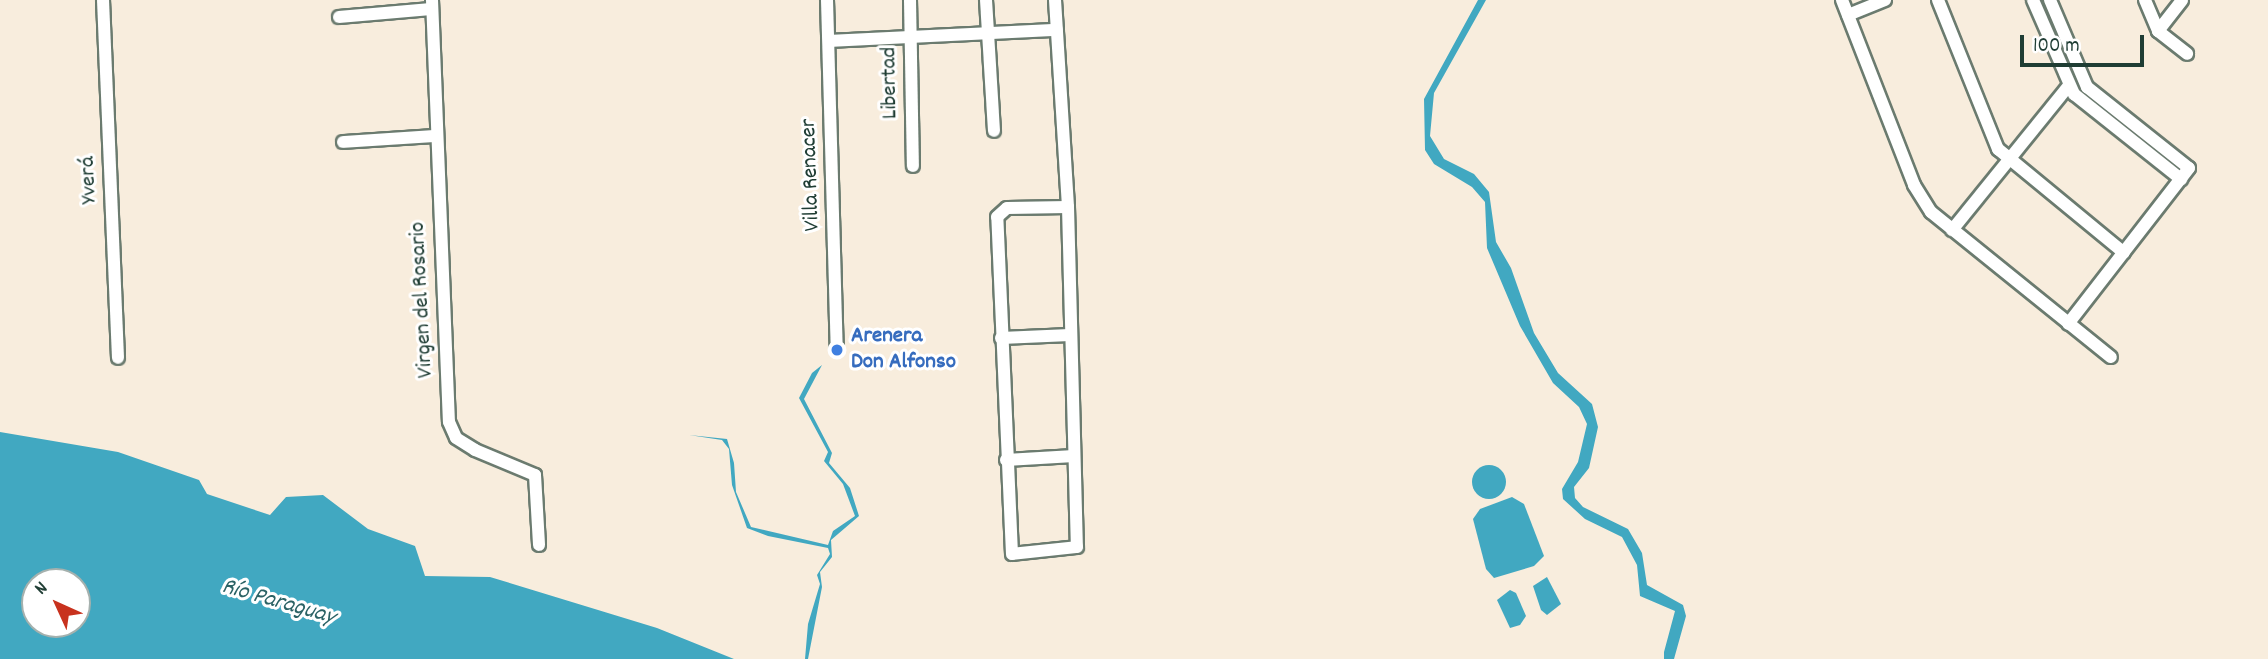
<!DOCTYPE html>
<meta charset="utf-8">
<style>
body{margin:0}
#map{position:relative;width:2268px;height:659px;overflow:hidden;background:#f8eddd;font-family:Dekko,sans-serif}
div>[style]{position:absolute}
.water>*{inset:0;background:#41a8c1}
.round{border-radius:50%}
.roads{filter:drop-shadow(2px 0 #6b7b6f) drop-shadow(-2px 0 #6b7b6f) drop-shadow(0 2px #6b7b6f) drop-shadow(0 -2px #6b7b6f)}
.minor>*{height:12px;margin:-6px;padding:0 6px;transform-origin:6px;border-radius:6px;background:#fff}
.dots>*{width:19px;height:19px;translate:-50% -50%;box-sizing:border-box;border:4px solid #fff;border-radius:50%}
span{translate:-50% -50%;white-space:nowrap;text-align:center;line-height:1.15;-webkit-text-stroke:6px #fff;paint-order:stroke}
.street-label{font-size:23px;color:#1f3d34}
.shop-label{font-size:23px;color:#366cbe;font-weight:700}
.left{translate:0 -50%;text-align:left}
.water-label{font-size:24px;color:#2b6265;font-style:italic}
.north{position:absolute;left:21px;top:568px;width:70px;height:70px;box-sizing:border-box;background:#fff;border:2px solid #a5b1ae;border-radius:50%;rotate:315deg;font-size:19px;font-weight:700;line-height:28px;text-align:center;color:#1f3d34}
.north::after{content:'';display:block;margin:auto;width:24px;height:32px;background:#c8321e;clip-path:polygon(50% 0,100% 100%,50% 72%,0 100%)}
.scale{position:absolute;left:2020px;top:35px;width:124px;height:32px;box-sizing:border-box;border:4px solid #1f3d34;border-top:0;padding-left:9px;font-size:21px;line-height:24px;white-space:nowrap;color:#1f3d34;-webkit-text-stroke:5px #fff;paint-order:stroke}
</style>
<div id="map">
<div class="water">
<i style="clip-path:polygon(1478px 0,1486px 0,1434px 93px,1430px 136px,1444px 159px,1474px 174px,1489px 192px,1496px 242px,1511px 268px,1534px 333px,1558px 373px,1592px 404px,1598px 427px,1589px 468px,1574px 487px,1575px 498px,1583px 507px,1628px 529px,1642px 553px,1647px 585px,1683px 605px,1686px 616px,1674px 659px,1664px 659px,1664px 652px,1675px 611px,1640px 596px,1637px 565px,1622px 537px,1585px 519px,1563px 499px,1562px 489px,1578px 462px,1587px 424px,1579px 407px,1553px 383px,1520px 326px,1487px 248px,1485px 202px,1472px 187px,1434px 164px,1425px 150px,1424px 99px)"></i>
<i style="clip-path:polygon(822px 365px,804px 399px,832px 453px,829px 463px,850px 488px,859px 516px,831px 540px,832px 557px,820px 572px,822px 587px,808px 659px,805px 659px,808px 624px,820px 584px,817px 575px,830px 554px,828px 548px,768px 536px,747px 528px,732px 485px,729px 449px,722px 440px,689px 435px,727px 439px,734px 463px,736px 492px,751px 527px,828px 545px,833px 531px,855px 516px,843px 484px,824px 461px,828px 452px,799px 398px,812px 373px)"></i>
<i style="clip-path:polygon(evenodd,0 432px,118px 452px,199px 480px,207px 494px,270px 515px,286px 497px,323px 495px,368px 529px,415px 546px,425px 576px,490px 577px,657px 628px,734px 659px,0 659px,0 432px,35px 582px,77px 582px,77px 624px,35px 624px,35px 582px)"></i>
<i class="round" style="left:1472px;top:465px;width:34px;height:34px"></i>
<i style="clip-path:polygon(1512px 497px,1524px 504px,1544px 556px,1534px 566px,1494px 578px,1486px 569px,1473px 519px,1480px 509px)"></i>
<i style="clip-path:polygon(1547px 577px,1561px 604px,1547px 615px,1541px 610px,1533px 586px)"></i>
<i style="clip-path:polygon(1510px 590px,1516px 593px,1526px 616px,1520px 625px,1510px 628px,1497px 600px)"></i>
</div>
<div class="roads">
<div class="minor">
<i style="left:103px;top:0;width:358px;rotate:87.6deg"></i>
<i style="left:432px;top:0;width:422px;rotate:87.7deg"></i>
<i style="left:449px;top:422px;width:17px;rotate:66deg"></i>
<i style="left:456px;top:438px;width:22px;rotate:32deg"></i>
<i style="left:475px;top:450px;width:65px;rotate:22.6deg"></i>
<i style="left:535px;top:475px;width:70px;rotate:86.7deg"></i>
<i style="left:827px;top:0;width:349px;rotate:88.4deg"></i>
<i style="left:910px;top:0;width:166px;rotate:89deg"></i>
<i style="left:986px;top:0;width:131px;rotate:86.5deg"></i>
<i style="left:1055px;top:0;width:207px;rotate:86.4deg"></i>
<i style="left:1068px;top:207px;width:340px;rotate:88.5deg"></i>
<i style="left:1077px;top:547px;width:65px;rotate:173.9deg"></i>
<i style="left:1012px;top:554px;width:337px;rotate:-92.5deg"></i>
<i style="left:997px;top:217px;width:13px;rotate:-42deg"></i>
<i style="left:1007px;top:208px;width:61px;rotate:-0.9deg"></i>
<i style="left:1842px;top:0;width:199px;rotate:68.7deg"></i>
<i style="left:1914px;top:185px;width:32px;rotate:58deg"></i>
<i style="left:1931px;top:212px;width:231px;rotate:38.9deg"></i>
<i style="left:1938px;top:0;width:161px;rotate:68.1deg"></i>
<i style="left:1998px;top:149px;width:163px;rotate:39.5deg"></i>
<i style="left:2033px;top:0;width:103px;rotate:66.4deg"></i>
<i style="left:2074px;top:94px;width:137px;rotate:38.5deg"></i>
<i style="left:2050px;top:0;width:95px;rotate:67deg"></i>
<i style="left:2087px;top:87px;width:130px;rotate:38.5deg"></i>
<i style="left:2189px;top:168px;width:197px;rotate:127.8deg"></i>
<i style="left:2145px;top:0;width:34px;rotate:67deg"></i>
<i style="left:2158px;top:31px;width:37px;rotate:38deg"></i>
<i style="left:1848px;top:15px;width:40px;rotate:-22deg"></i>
<i style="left:339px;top:17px;width:92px;rotate:-5deg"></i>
<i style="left:2158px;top:31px;width:39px;rotate:-52deg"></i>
<i style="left:829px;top:41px;width:228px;rotate:-2.8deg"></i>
<i style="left:343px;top:142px;width:93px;rotate:-3.7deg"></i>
<i style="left:1952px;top:230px;width:184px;rotate:-51deg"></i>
<i style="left:1001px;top:338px;width:69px;rotate:-2.5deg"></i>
<i style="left:1006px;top:460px;width:68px;rotate:-3.4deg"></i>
</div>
</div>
<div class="dots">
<i style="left:837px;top:350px;background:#3f7fe0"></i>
</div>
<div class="street-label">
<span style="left:891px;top:83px;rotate:-91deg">Libertad</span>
<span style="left:812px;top:175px;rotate:-92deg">Villa Renacer</span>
<span style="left:90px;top:180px;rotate:-93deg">Yverá</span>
<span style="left:423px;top:300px;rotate:-93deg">Virgen del Rosario</span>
</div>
<div class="shop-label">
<span class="left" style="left:851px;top:350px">Arenera<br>Don Alfonso</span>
</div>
<div class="water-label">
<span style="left:278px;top:603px;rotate:16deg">Río Paraguay</span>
</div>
<div class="north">N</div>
<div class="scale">100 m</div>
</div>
